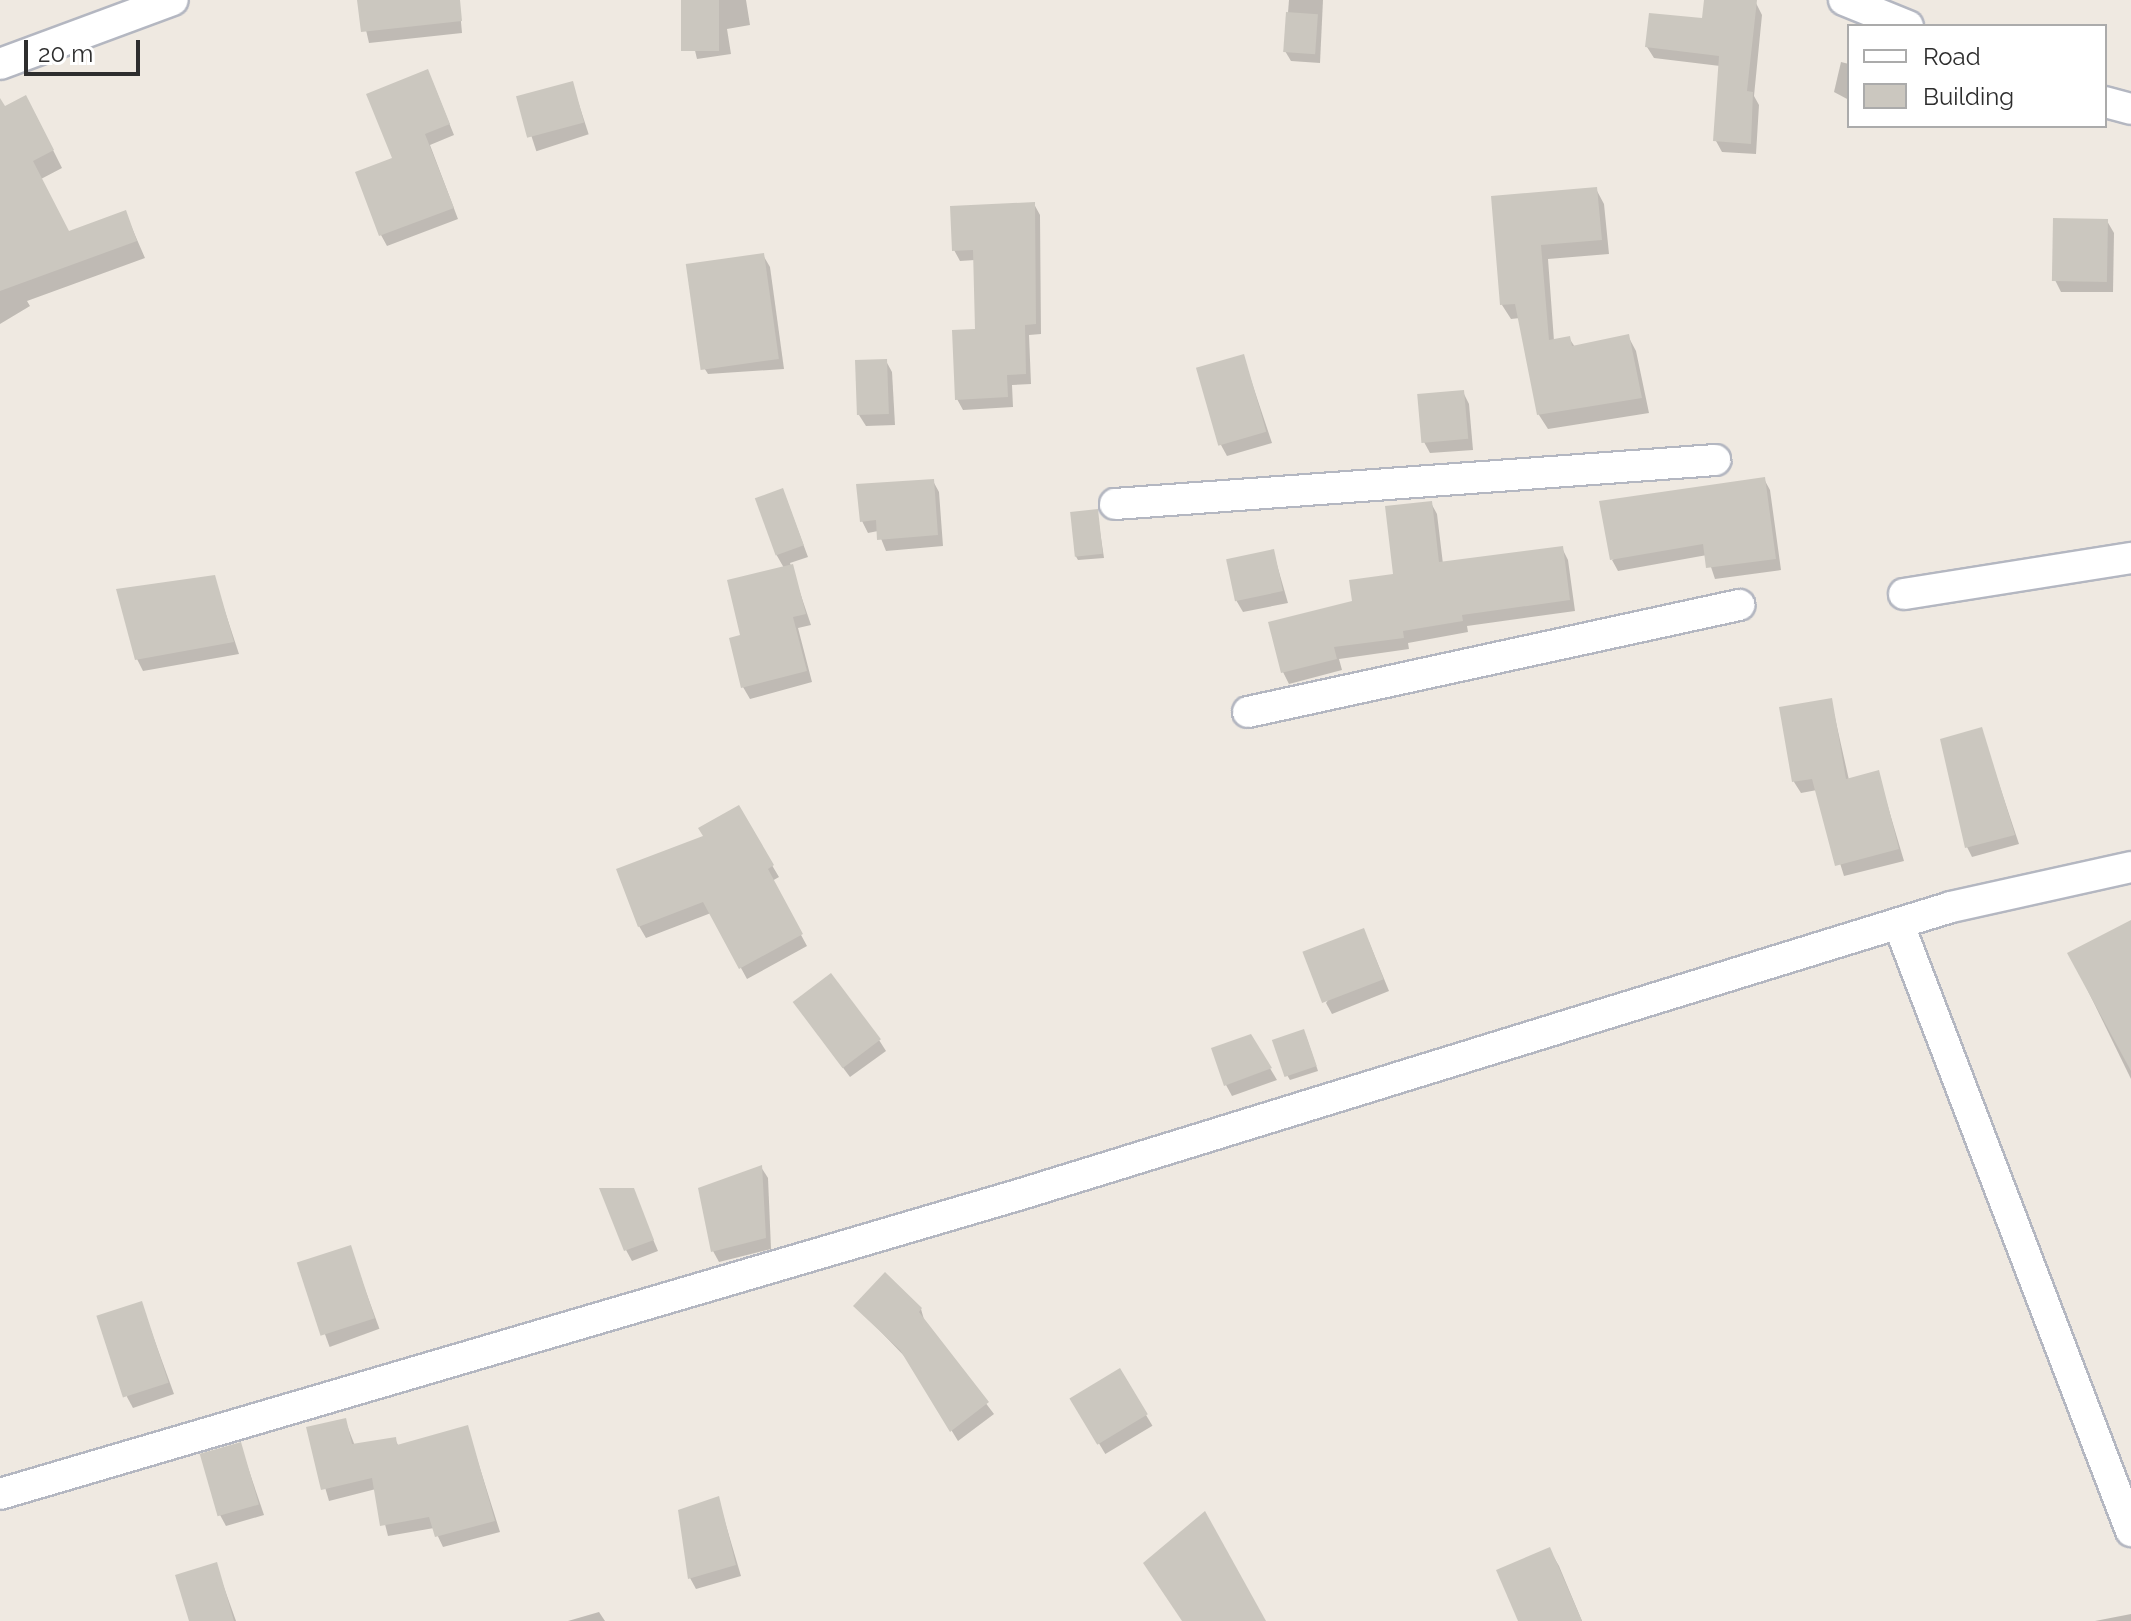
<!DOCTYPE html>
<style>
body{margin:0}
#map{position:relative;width:2131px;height:1621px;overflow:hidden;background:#efe9e1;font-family:Raleway,sans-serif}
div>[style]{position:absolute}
.shadow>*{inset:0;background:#0003;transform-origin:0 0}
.building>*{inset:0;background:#cbc7bf;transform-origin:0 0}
.roads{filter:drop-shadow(2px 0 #b4b7c1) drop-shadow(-2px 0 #b4b7c1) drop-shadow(0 2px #b4b7c1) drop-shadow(0 -2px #b4b7c1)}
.street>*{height:30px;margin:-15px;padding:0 15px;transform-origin:15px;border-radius:15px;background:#fff}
span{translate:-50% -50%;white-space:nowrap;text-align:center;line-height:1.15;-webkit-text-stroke:7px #fff;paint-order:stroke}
.legend{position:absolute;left:1847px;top:24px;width:260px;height:104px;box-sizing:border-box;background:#fff;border:2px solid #ababab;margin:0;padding:10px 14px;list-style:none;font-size:24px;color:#2e2e2e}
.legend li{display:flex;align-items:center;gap:16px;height:40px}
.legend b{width:40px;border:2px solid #ababab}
.scale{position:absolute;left:24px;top:40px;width:116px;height:36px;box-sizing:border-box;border:4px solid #2e2e2e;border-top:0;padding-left:10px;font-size:24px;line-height:28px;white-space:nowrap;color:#2e2e2e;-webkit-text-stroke:6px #fff;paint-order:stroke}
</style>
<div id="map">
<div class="shadow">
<i style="clip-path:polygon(359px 0,459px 0,462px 33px,369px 43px)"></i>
<i style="clip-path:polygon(683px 0,746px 0,750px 25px,727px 29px,731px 54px,697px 59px)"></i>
<i style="clip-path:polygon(1289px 0,1323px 0,1320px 63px,1291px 61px,1285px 51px)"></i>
<i style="clip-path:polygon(1706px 0,1756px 3px,1762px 15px,1754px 96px,1759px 105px,1756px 154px,1722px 152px,1716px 141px,1720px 66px,1654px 58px,1647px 47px,1704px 21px)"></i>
<i style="clip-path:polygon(1841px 62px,1849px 64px,1849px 100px,1834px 92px)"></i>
<i style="clip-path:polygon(433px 83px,454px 135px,430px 145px,458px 219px,387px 246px,381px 235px,395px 159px)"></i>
<i style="left:572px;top:83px;width:54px;height:55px;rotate:72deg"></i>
<i style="clip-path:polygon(0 111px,35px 114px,62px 168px,41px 179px,69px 233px,125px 212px,145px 258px,27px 301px,30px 306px,0 324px)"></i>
<i style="clip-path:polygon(1596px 189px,1604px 204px,1609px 254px,1548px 259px,1554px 341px,1569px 338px,1575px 347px,1628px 336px,1636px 351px,1649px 413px,1548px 429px,1539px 415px,1520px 318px,1511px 319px,1502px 305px,1493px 198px)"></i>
<i style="clip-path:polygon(1034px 204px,1040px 215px,1041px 334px,1029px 335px,1031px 384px,1012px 385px,1013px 407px,963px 410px,957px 399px,977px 331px,975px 260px,960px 261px,954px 250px)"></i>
<i style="clip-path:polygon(2107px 221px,2114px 233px,2113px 292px,2061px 292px,2055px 280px)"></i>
<i style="clip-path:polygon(763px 255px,770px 267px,784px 369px,708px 374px,701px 363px)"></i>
<i style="clip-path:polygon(1243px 356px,1272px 443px,1227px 456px,1221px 445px)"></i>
<i style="clip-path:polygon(886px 361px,892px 372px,895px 425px,866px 426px,859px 415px)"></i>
<i style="clip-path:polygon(1463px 392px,1469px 404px,1473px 450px,1430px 453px,1424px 442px)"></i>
<i style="clip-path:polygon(1764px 479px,1770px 490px,1781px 570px,1715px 579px,1707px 555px,1618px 571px,1612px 560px)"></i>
<i style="clip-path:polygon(933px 481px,939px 492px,943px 546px,886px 551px,878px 531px,868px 533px,862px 521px)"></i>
<i style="clip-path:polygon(783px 490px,808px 557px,790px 563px,811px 625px,798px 628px,812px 682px,750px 699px,743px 687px,743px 636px,784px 568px,776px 554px)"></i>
<i style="clip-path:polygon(1431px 503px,1437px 514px,1443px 564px,1562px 548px,1568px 560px,1575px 611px,1467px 626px,1468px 632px,1408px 643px,1409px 649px,1339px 659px,1342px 670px,1289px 684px,1283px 672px,1354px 602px,1395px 576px)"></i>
<i style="clip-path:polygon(1097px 511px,1104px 558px,1078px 560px,1075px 555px)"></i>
<i style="clip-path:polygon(1273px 551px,1288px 603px,1243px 612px,1236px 600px)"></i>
<i style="clip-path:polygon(214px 578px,239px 654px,143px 671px,137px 659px)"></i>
<i style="clip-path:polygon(1831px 700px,1849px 780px,1878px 773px,1904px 861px,1844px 876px,1817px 790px,1801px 793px,1794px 782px,1782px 708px)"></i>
<i style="clip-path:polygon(1981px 730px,2019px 844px,1972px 857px,1967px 847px)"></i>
<i style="clip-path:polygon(738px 808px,779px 877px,772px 881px,807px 946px,747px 979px,711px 913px,646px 938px,639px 926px)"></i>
<i style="clip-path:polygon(1369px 942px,1389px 991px,1332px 1014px,1326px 1003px)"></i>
<i style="clip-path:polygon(2131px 943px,2131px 1079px,2070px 954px)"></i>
<i style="clip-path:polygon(802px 1013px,879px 1040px,886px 1051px,850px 1077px)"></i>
<i style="clip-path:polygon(1251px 1036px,1277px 1080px,1232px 1096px,1226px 1085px)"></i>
<i style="clip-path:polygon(1306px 1036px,1318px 1071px,1290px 1080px,1287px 1075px)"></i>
<i style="clip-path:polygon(761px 1167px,768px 1178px,771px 1249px,719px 1262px,713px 1251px)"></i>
<i style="clip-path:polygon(632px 1190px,658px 1251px,632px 1261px,626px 1250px)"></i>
<i style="left:350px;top:1248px;width:86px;height:53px;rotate:70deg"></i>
<i style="clip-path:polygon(141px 1303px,174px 1394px,133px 1408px,127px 1397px)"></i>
<i style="clip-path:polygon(856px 1306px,921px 1309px,925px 1323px,994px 1414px,958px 1441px,909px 1361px)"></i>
<i style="left:1119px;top:1370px;width:65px;height:55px;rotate:59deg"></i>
<i style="clip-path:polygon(345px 1420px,355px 1446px,395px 1439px,399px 1447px,467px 1427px,500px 1532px,443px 1547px,434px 1528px,388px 1536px,376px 1489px,329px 1501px,308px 1429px)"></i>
<i style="clip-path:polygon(240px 1444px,264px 1515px,226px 1526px,220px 1515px)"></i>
<i style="clip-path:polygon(718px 1498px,741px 1576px,696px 1589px,690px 1578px)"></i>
<i style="clip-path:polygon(1549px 1549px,1559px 1566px,1582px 1621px,1520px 1621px)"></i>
<i style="clip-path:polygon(216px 1565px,236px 1621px,191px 1621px)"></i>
<i style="clip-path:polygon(599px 1612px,605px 1621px,568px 1621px)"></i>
<i style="clip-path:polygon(2131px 1614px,2131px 1621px,2095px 1621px)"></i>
</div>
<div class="building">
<i style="clip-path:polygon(357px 0,460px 0,462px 21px,361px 32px)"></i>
<i style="left:681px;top:0;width:38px;height:51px"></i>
<i style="clip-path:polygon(1704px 0,1757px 0,1747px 91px,1753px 92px,1751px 144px,1713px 141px,1719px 56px,1645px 47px,1649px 13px,1702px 18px)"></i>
<i style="left:1286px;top:12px;width:32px;height:40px;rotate:4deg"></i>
<i style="clip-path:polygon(428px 69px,450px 124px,425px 134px,454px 208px,379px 236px,355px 172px,392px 158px,366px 94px)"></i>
<i style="left:573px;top:81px;width:43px;height:59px;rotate:75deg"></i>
<i style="clip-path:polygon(26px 95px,54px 150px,33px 161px,69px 231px,126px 210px,137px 241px,0 291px,0 98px,5px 106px)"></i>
<i style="clip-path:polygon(1597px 187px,1602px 240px,1541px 245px,1549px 340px,1570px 336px,1572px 346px,1629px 334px,1642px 398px,1537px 415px,1515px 304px,1500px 305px,1491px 196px)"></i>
<i style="clip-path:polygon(1035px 202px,1036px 324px,1025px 325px,1026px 374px,1007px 375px,1008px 397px,955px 400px,952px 330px,975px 329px,973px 250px,952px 251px,950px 206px)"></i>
<i style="left:2053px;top:218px;width:55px;height:63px;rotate:1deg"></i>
<i style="left:764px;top:253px;width:107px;height:79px;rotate:82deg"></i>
<i style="left:1244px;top:354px;width:81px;height:50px;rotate:74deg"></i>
<i style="left:887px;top:359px;width:55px;height:32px;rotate:88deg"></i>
<i style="left:1464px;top:390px;width:49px;height:47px;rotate:85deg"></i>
<i style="clip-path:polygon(1765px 477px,1776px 559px,1706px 568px,1703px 544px,1610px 560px,1599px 501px)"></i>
<i style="clip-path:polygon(934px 479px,938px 535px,877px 540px,876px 520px,860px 522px,856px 484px)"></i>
<i style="left:783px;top:488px;width:61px;height:30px;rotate:70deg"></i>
<i style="clip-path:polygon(1432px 501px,1439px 562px,1563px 546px,1570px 600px,1462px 615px,1463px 621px,1403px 631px,1404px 638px,1334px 647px,1337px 659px,1281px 673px,1268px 622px,1352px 601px,1349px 580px,1393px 574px,1385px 506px)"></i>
<i style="left:1098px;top:509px;width:45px;height:28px;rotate:84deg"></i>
<i style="left:1274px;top:549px;width:43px;height:49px;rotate:78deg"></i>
<i style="clip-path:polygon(793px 564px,806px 614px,793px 617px,807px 671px,741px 688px,729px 638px,740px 635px,727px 580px)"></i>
<i style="clip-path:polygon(215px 575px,234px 642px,135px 660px,116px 589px)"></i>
<i style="clip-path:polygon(1832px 698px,1846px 779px,1879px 770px,1899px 849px,1835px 866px,1812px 779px,1792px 782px,1779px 707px)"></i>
<i style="clip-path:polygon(1982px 727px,2015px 835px,1965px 848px,1940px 739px)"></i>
<i style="clip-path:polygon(739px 805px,774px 865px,768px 869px,803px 934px,739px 969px,703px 902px,638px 927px,616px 869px,703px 836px,698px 828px)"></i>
<i style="clip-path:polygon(2131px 920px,2131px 1071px,2067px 953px)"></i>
<i style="left:1364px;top:928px;width:55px;height:66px;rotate:69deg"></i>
<i style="left:831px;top:973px;width:83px;height:48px;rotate:53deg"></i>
<i style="left:1304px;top:1029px;width:39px;height:34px;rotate:71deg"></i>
<i style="clip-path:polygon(1251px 1034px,1272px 1068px,1224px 1086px,1211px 1048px)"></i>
<i style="clip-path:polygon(762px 1165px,766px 1238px,711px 1252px,698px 1188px)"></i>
<i style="clip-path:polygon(599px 1188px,634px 1188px,654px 1240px,624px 1251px)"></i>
<i style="left:351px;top:1245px;width:77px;height:57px;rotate:72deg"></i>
<i style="clip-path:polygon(885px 1272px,922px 1308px,919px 1312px,989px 1402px,950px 1432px,900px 1350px,853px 1306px)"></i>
<i style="left:142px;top:1301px;width:86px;height:48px;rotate:72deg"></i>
<i style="left:1120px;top:1368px;width:54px;height:59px;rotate:59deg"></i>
<i style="clip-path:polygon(346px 1418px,352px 1444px,396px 1437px,397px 1445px,468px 1425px,495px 1521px,435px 1537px,429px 1517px,380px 1526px,372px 1478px,321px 1490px,306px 1427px)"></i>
<i style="left:241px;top:1442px;width:65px;height:43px;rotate:74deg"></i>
<i style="clip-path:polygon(719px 1496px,736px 1565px,688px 1579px,678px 1510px)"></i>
<i style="clip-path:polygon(1205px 1511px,1266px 1621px,1182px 1621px,1143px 1563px)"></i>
<i style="clip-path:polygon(1550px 1547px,1582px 1621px,1518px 1621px,1496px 1570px)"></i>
<i style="clip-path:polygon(217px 1562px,234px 1621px,189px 1621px,175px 1575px)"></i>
</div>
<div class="roads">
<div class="street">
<i style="left:1844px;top:0;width:69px;rotate:22.1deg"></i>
<i style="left:0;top:64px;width:184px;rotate:-20.3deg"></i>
<i style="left:2105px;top:102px;width:27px;rotate:15deg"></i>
<i style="left:1115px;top:504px;width:602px;rotate:-4.19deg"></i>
<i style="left:1904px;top:594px;width:230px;rotate:-9deg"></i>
<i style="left:1248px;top:712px;width:503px;rotate:-12.29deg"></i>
<i style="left:1899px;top:925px;width:649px;rotate:69.05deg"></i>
<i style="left:0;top:1494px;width:1061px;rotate:-16.37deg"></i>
<i style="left:1018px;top:1195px;width:976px;rotate:-17.15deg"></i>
<i style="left:1951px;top:907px;width:184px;rotate:-12.5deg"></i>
</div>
</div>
<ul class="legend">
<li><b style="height:10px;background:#fff"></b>Road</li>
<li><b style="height:22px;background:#cbc7bf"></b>Building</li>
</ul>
<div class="scale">20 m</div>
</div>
